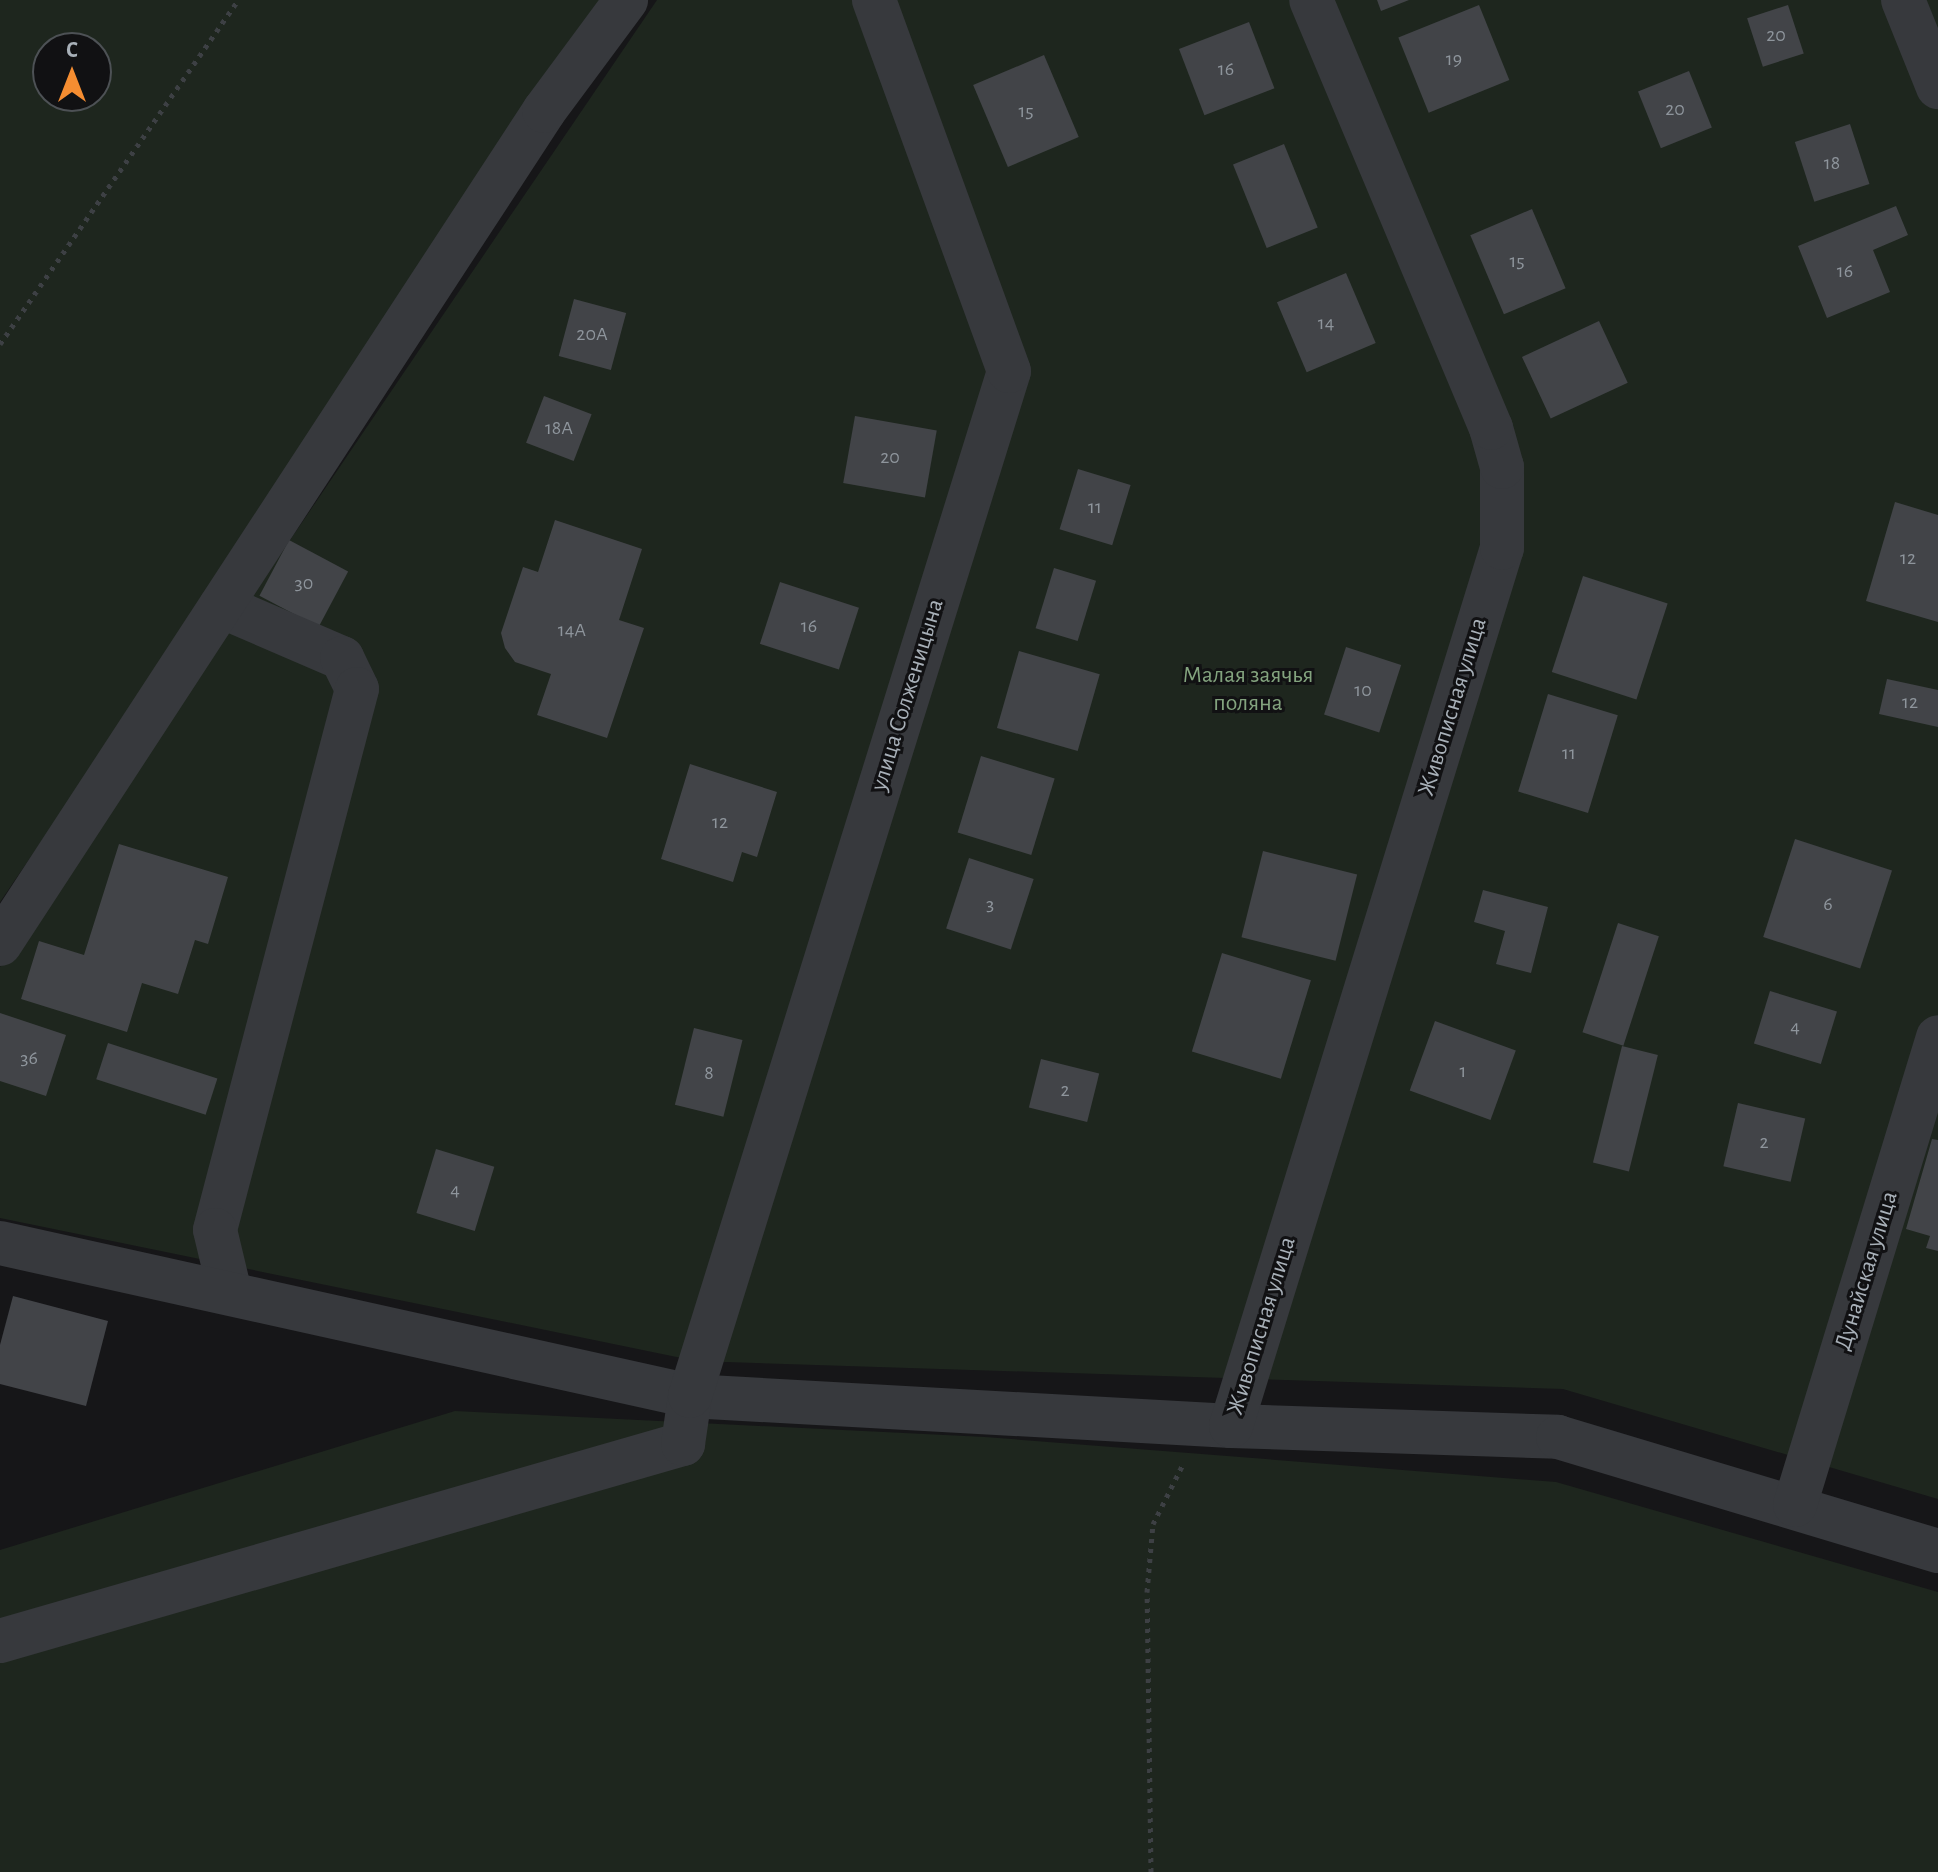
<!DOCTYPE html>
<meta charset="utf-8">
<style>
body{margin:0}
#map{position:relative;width:1938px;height:1872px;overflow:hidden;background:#161618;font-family:"Alegreya Sans",sans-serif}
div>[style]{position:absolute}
.green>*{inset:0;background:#1e261e}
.building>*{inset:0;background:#424448;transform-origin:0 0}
.path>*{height:5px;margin-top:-2.5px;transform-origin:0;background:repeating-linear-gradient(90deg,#3d4044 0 4px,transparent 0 10px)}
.minor>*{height:44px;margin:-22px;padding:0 22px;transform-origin:22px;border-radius:22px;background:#37393d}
span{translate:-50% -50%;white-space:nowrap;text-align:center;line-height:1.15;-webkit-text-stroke:6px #111113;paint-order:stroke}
.number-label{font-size:20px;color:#8e959c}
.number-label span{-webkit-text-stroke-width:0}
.park-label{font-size:24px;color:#83a37e}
.street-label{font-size:24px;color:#a8b0b8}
.north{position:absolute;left:32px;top:32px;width:80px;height:80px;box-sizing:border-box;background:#111113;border:2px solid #4d5155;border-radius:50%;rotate:0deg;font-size:22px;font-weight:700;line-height:32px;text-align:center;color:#a8b0b8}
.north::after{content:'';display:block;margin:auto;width:28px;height:36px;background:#f58d31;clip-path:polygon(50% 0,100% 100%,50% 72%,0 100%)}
</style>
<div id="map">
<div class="green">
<i style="clip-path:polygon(evenodd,0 0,615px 0,0 902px,0 0,48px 48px,96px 48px,96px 96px,48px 96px,48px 48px)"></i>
<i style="clip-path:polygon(657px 0,1938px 0,1938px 1499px,1563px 1389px,696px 1361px,0 1218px,0 967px)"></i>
<i style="clip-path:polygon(455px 1411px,985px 1437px,1556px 1482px,1938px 1592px,1938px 1872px,0 1872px,0 1550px)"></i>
</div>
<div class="building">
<i style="clip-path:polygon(1377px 0,1409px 0,1381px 11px)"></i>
<i style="left:1479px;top:5px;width:81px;height:87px;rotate:68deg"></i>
<i style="left:1788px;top:5px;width:51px;height:43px;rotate:72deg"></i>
<i style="left:1249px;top:22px;width:71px;height:75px;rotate:69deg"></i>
<i style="left:1044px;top:55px;width:89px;height:77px;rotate:67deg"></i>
<i style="left:1689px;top:71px;width:61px;height:55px;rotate:68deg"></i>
<i style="left:1850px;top:124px;width:63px;height:58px;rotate:72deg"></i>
<i style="left:1284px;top:144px;width:90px;height:55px;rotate:68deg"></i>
<i style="clip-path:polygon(1896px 206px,1908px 235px,1873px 250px,1890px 292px,1827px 318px,1798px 246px)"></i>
<i style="left:1532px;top:209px;width:86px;height:67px;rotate:67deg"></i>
<i style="left:1346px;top:273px;width:76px;height:75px;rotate:67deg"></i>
<i style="left:574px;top:299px;width:54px;height:59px;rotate:15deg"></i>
<i style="left:1599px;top:321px;width:68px;height:85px;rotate:65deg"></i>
<i style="left:544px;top:396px;width:51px;height:50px;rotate:21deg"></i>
<i style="left:855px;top:416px;width:83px;height:68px;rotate:10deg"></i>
<i style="left:1078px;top:469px;width:55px;height:63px;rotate:17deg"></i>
<i style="clip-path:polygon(1895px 502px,1938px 515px,1938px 622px,1866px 601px)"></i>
<i style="clip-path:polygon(555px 520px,642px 549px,619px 620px,644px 628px,607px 738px,537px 715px,551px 674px,515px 662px,505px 648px,501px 633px,523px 567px,538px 572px)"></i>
<i style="left:289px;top:540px;width:67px;height:63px;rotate:28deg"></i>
<i style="left:1054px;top:568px;width:44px;height:63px;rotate:17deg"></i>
<i style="left:1583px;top:576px;width:89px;height:101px;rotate:18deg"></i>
<i style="left:780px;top:582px;width:83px;height:65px;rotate:18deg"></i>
<i style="left:1346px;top:647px;width:58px;height:71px;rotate:18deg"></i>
<i style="left:1019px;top:651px;width:84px;height:80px;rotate:16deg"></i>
<i style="clip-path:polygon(1887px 679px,1938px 690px,1938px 727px,1879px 714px)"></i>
<i style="left:1548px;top:694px;width:73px;height:102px;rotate:17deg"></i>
<i style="left:981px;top:756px;width:77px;height:80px;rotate:17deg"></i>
<i style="clip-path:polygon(690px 764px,777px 792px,757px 857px,742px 852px,733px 882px,661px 859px)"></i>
<i style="left:1795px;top:839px;width:102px;height:103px;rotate:18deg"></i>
<i style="clip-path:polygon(119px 844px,228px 877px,208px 944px,195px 940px,178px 994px,142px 983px,127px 1032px,21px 999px,39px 941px,84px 955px)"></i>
<i style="left:1263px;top:851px;width:97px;height:89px;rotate:14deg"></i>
<i style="left:969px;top:858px;width:68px;height:74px;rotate:18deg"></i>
<i style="clip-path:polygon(1483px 890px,1548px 907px,1531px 973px,1496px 964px,1505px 931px,1474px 922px)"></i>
<i style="left:1618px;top:923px;width:43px;height:115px;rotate:18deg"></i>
<i style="left:1222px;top:953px;width:93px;height:103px;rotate:17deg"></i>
<i style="left:1770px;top:991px;width:70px;height:55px;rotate:17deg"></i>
<i style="clip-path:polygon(0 1013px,66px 1035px,46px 1096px,0 1081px)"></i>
<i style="left:1435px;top:1021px;width:86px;height:74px;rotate:20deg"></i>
<i style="left:694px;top:1028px;width:50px;height:79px;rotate:14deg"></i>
<i style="left:108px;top:1043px;width:115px;height:38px;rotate:18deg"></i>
<i style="left:1622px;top:1046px;width:37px;height:120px;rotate:14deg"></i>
<i style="left:1041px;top:1059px;width:60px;height:50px;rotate:14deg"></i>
<i style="left:1738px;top:1103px;width:69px;height:65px;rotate:13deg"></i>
<i style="clip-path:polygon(1932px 1139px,1938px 1140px,1938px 1251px,1926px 1248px,1930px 1236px,1906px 1229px)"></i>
<i style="left:436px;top:1149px;width:61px;height:67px;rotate:17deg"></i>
<i style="clip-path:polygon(13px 1296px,108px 1321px,86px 1406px,0 1384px,0 1345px)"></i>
</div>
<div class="path">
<i style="left:0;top:344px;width:418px;rotate:-55.3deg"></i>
<i style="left:1151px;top:1872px;width:280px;rotate:-90.8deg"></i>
<i style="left:1147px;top:1592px;width:68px;rotate:-85deg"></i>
<i style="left:1153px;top:1524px;width:67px;rotate:-63.4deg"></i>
</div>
<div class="minor">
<i style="left:1903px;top:0;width:94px;rotate:68.1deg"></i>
<i style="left:221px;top:606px;width:132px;rotate:23.3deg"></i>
<i style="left:342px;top:658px;width:34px;rotate:64deg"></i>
<i style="left:357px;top:689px;width:559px;rotate:104.71deg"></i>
<i style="left:215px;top:1230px;width:65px;rotate:76.6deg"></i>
<i style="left:0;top:944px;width:995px;rotate:-56.85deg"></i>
<i style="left:544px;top:111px;width:138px;rotate:-53.5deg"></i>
<i style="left:0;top:1243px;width:707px;rotate:12.5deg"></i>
<i style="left:690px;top:1396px;width:542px;rotate:3.17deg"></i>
<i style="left:1231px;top:1426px;width:327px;rotate:1.9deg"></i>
<i style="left:1558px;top:1437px;width:397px;rotate:16.7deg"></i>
<i style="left:1231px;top:1426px;width:919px;rotate:-72.85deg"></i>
<i style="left:1502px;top:548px;width:81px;rotate:-90deg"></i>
<i style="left:1502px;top:467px;width:41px;rotate:-105.8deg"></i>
<i style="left:1491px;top:428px;width:464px;rotate:-112.8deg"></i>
<i style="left:1795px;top:1505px;width:489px;rotate:-73deg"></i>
<i style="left:0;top:1641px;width:711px;rotate:-16.09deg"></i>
<i style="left:683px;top:1444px;width:49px;rotate:-81.7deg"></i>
<i style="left:690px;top:1396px;width:1073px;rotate:-72.71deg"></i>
<i style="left:1009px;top:371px;width:395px;rotate:-110deg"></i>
</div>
<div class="number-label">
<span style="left:1776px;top:35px">20</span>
<span style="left:1454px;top:59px">19</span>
<span style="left:1226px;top:69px">16</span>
<span style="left:1675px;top:109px">20</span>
<span style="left:1026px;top:111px">15</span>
<span style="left:1832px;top:163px">18</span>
<span style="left:1517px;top:261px">15</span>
<span style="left:1845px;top:271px">16</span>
<span style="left:1326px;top:323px">14</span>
<span style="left:592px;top:334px">20А</span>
<span style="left:559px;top:428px">18А</span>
<span style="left:890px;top:457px">20</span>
<span style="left:1095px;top:507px">11</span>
<span style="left:1908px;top:558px">12</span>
<span style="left:304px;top:583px">30</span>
<span style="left:809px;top:626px">16</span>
<span style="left:572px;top:630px">14А</span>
<span style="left:1363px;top:690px">10</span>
<span style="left:1910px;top:702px">12</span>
<span style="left:1569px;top:753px">11</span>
<span style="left:720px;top:822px">12</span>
<span style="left:990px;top:904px">3</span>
<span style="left:1828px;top:904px">6</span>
<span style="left:1795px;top:1027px">4</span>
<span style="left:29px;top:1058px">36</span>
<span style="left:1463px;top:1071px">1</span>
<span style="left:709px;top:1073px">8</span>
<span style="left:1065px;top:1090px">2</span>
<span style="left:1764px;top:1142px">2</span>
<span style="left:455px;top:1190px">4</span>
</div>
<div class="park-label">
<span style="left:1248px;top:690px">Малая заячья<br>поляна</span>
</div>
<div class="street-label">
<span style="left:908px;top:695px;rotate:-73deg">улица Солженицына</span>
<span style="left:1453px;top:707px;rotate:-73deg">Живописная улица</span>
<span style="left:1867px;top:1271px;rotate:-73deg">Дунайская улица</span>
<span style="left:1262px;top:1326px;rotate:-73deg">Живописная улица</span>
</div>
<div class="north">С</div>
</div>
